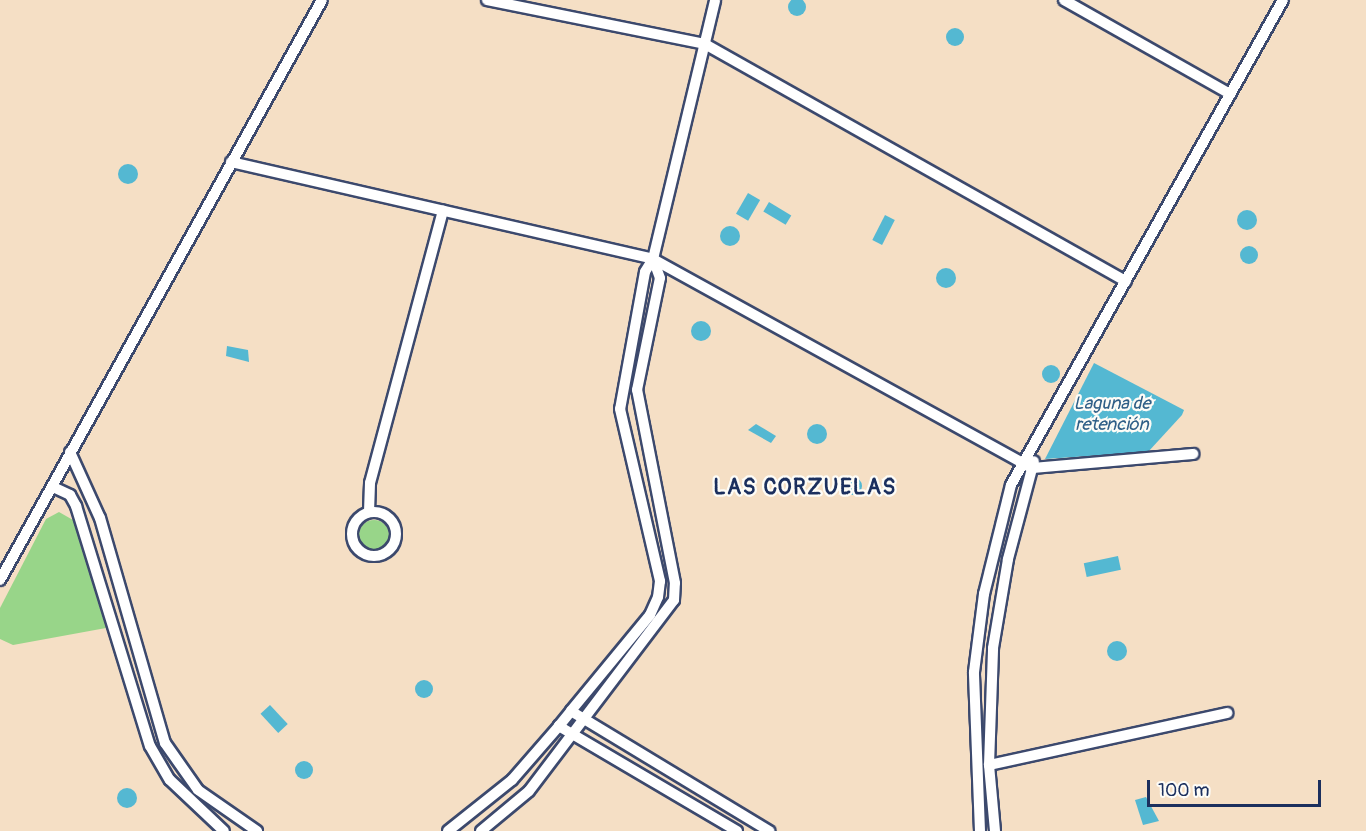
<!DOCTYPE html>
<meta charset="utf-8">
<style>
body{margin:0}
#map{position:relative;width:1366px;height:831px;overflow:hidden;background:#f5dfc5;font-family:Pangolin,sans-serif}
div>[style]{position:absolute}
.green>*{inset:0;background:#98d589}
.round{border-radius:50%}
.water>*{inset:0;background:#54b8d2;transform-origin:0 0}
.roads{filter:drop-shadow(2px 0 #3c496d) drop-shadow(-2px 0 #3c496d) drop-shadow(0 2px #3c496d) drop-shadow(0 -2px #3c496d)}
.street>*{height:10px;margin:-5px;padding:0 5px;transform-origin:5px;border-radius:5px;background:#fff}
.street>.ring{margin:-5px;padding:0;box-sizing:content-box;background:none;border:10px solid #fff;border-radius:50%}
span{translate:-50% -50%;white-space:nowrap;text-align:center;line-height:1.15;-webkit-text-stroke:4.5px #fdfcf7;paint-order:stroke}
.water-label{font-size:18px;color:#2f5f87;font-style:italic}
.district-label{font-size:22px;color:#1b2f5e;font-weight:700;letter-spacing:1.5px}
.scale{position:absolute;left:1147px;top:780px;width:174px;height:27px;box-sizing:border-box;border:3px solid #1b2f5e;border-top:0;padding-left:8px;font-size:18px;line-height:21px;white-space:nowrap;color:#1b2f5e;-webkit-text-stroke:4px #fdfcf7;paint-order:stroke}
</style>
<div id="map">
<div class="green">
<i style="clip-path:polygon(59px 512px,73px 520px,106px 628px,13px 645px,0 639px,0 608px,46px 519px)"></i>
<i class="round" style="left:359px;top:520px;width:30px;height:30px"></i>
</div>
<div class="water">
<i class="round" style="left:788px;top:-2px;width:18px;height:18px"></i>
<i class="round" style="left:946px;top:28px;width:18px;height:18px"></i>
<i class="round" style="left:118px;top:164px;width:20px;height:20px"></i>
<i style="left:748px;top:193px;width:14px;height:24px;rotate:30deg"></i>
<i style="left:769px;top:202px;width:26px;height:11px;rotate:31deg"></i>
<i class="round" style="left:1237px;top:210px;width:20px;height:20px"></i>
<i style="left:885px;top:215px;width:11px;height:28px;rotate:27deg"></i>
<i class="round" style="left:720px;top:226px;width:20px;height:20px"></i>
<i class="round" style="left:1240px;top:246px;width:18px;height:18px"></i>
<i class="round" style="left:936px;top:268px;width:20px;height:20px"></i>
<i class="round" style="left:691px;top:321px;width:20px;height:20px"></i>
<i style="clip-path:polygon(227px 346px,248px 350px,249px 362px,226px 356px)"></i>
<i style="clip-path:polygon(1094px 363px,1184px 410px,1182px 415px,1148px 452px,1045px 459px)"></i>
<i class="round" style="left:1042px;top:365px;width:18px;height:18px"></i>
<i class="round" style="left:807px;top:424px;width:20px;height:20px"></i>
<i style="clip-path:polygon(756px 424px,776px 436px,771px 443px,748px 430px)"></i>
<i class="round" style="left:844px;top:477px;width:18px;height:18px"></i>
<i style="left:1118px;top:556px;width:14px;height:35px;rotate:78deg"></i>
<i class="round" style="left:1107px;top:641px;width:20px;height:20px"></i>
<i class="round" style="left:415px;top:680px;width:18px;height:18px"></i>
<i style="left:270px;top:705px;width:26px;height:13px;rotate:47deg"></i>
<i class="round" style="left:295px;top:761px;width:18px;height:18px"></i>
<i class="round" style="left:117px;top:788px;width:20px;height:20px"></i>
<i style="clip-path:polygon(1146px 797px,1159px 821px,1143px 825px,1135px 800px)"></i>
</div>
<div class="roads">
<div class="street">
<i style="left:487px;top:0;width:222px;rotate:11.4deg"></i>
<i style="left:705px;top:44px;width:483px;rotate:29.4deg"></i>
<i style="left:1064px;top:0;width:191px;rotate:29.5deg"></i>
<i style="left:231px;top:162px;width:433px;rotate:12.9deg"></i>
<i style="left:653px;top:259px;width:433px;rotate:28.9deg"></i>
<i style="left:1032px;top:468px;width:162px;rotate:-5deg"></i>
<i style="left:653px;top:259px;width:266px;rotate:-76.5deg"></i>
<i style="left:70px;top:452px;width:72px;rotate:65.6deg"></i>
<i style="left:100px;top:518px;width:234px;rotate:73.9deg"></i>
<i style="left:165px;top:743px;width:57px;rotate:54.9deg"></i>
<i style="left:198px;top:790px;width:72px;rotate:34.8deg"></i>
<i style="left:53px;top:487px;width:19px;rotate:25deg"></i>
<i style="left:70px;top:495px;width:13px;rotate:61deg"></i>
<i style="left:76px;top:506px;width:251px;rotate:72.9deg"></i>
<i style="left:150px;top:746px;width:39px;rotate:60deg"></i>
<i style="left:170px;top:780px;width:74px;rotate:43.4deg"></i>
<i style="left:369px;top:512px;width:29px;rotate:-88deg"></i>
<i style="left:370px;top:483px;width:282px;rotate:-75deg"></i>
<i class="ring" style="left:352px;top:512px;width:34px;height:34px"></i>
<i style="left:0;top:580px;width:663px;rotate:-60.96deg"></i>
<i style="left:989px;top:765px;width:244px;rotate:-12.3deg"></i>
<i style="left:448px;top:831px;width:82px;rotate:-38.6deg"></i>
<i style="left:512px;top:780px;width:72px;rotate:-49deg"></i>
<i style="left:481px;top:831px;width:62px;rotate:-39.8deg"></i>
<i style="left:529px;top:791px;width:240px;rotate:-52.8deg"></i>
<i style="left:674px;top:600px;width:17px;rotate:-87deg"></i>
<i style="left:675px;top:583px;width:197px;rotate:-101.1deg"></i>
<i style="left:637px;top:390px;width:114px;rotate:-78.4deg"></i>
<i style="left:660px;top:278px;width:20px;rotate:-110deg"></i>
<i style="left:653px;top:259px;width:15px;rotate:122deg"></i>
<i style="left:645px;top:272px;width:139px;rotate:100.3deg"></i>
<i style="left:620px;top:409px;width:177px;rotate:76.9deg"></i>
<i style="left:660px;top:581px;width:16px;rotate:97deg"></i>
<i style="left:658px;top:597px;width:20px;rotate:114deg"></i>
<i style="left:650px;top:615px;width:124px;rotate:129.5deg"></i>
<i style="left:737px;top:831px;width:207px;rotate:-149.5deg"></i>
<i style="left:559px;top:726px;width:19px;rotate:-51deg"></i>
<i style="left:571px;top:711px;width:232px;rotate:31.2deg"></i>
<i style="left:980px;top:831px;width:159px;rotate:-92.2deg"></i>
<i style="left:974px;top:672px;width:79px;rotate:-82.7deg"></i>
<i style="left:984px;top:594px;width:112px;rotate:-76.1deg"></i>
<i style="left:1011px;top:485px;width:556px;rotate:-60.72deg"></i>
<i style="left:995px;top:831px;width:66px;rotate:-95.2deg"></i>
<i style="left:989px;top:765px;width:117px;rotate:-88deg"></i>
<i style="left:993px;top:648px;width:90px;rotate:-80.4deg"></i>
<i style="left:1008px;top:559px;width:101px;rotate:-75.1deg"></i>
</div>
</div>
<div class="water-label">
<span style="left:1112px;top:415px">Laguna de<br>retención</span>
</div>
<div class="district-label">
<span style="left:805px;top:488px">LAS CORZUELAS</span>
</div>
<div class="scale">100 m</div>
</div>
